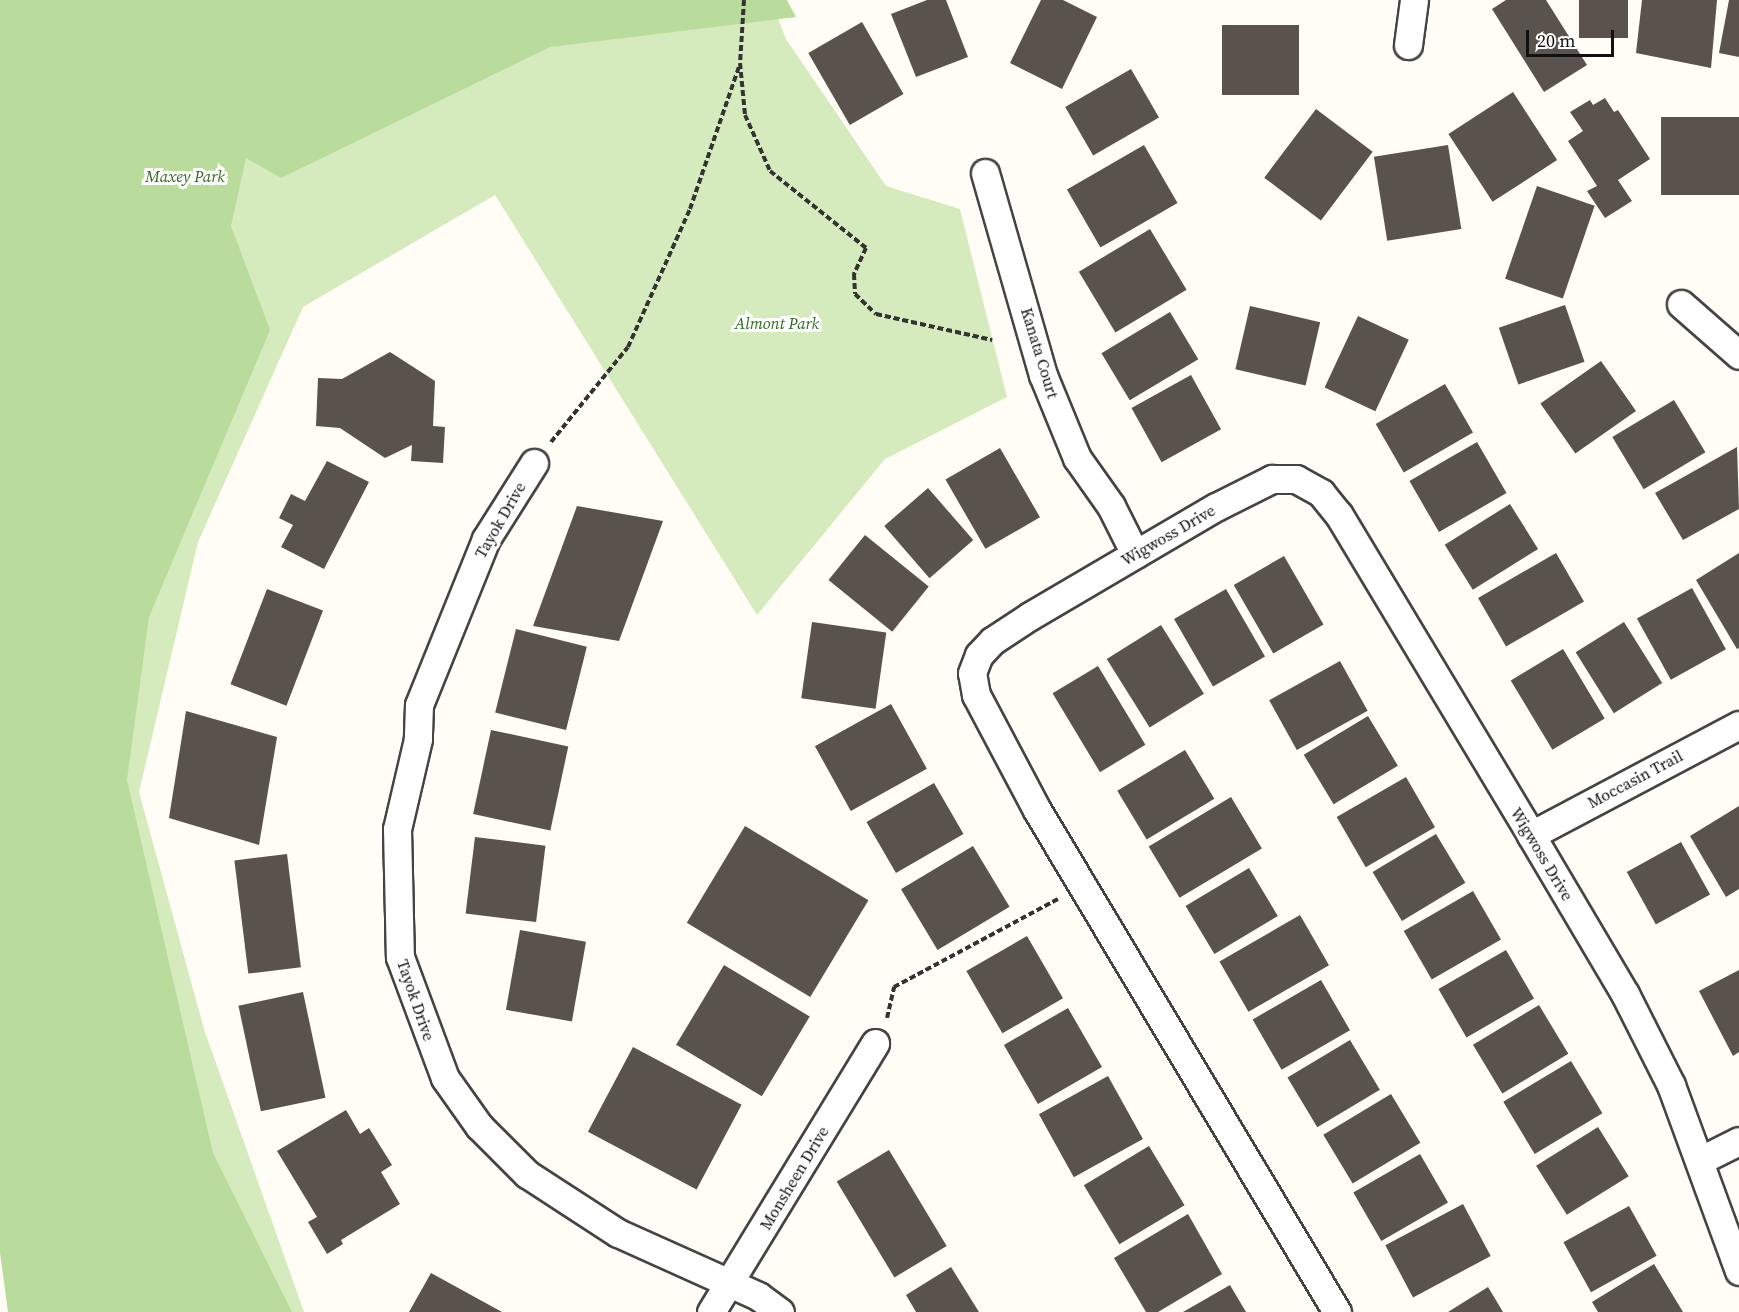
<!DOCTYPE html>
<style>
body{margin:0}
#map{position:relative;width:1739px;height:1312px;overflow:hidden;background:#fffdf5;font-family:"Source Serif 4",serif}
div>[style]{position:absolute}
.green>*{inset:0;background:#d5ebbd}
.forest>*{inset:0;background:#b9dc9c}
.building>*{inset:0;background:#5a524d;transform-origin:0 0}
.path>*{height:4px;margin-top:-2px;transform-origin:0;background:repeating-linear-gradient(90deg,#333 0 6px,transparent 0 9px)}
.roads{filter:drop-shadow(2px 0 #444) drop-shadow(-2px 0 #444) drop-shadow(0 2px #444) drop-shadow(0 -2px #444)}
.street>*{height:27px;margin:-13.5px;padding:0 13.5px;transform-origin:13.5px;border-radius:13.5px;background:#fff}
span{translate:-50% -50%;white-space:nowrap;text-align:center;line-height:1.15;-webkit-text-stroke:6px #fff;paint-order:stroke}
.park-label{font-size:16px;color:#2f6b1f;font-style:italic}
.street-label{font-size:16px;color:#111}
.scale{position:absolute;left:1526px;top:30px;width:88px;height:27px;box-sizing:border-box;border:3px solid #111;border-top:0;padding-left:8px;font-size:18px;line-height:21px;white-space:nowrap;color:#111;-webkit-text-stroke:4px #fff;paint-order:stroke}
</style>
<div id="map">
<div class="green">
<i style="clip-path:polygon(771px 0,786px 39px,886px 186px,960px 209px,1007px 397px,885px 459px,757px 615px,495px 195px,303px 307px,198px 542px,139px 792px,204px 1029px,304px 1312px,18px 1312px,0 1224px,0 150px)"></i>
</div>
<div class="forest">
<i style="clip-path:polygon(0 0,787px 0,796px 17px,550px 47px,281px 178px,246px 158px,231px 226px,270px 330px,149px 617px,127px 780px,213px 1153px,292px 1312px,8px 1312px,0 1253px)"></i>
</div>
<div class="building">
<i style="clip-path:polygon(927px 0,946px 0,968px 57px,916px 77px,891px 14px)"></i>
<i style="clip-path:polygon(1041px 0,1063px 0,1097px 17px,1062px 89px,1010px 63px)"></i>
<i style="clip-path:polygon(1506px 0,1546px 0,1587px 65px,1544px 92px,1492px 9px)"></i>
<i style="left:1579px;top:0;width:49px;height:38px"></i>
<i style="clip-path:polygon(1642px 0,1717px 0,1711px 68px,1636px 53px)"></i>
<i style="clip-path:polygon(1729px 0,1739px 0,1739px 57px,1719px 53px)"></i>
<i style="left:862px;top:22px;width:83px;height:62px;rotate:60deg"></i>
<i style="left:1299px;top:25px;width:70px;height:77px;rotate:90deg"></i>
<i style="left:1131px;top:69px;width:56px;height:76px;rotate:60deg"></i>
<i style="left:1513px;top:92px;width:81px;height:77px;rotate:57deg"></i>
<i style="clip-path:polygon(1605px 98px,1614px 112px,1618px 110px,1650px 159px,1618px 180px,1632px 201px,1605px 218px,1587px 191px,1597px 186px,1568px 141px,1583px 131px,1570px 112px,1590px 100px,1593px 105px)"></i>
<i style="left:1316px;top:109px;width:71px;height:86px;rotate:37deg"></i>
<i style="left:1739px;top:117px;width:78px;height:78px;rotate:90deg"></i>
<i style="left:1144px;top:145px;width:67px;height:89px;rotate:60deg"></i>
<i style="left:1448px;top:145px;width:85px;height:75px;rotate:81deg"></i>
<i style="left:1537px;top:186px;width:61px;height:98px;rotate:19deg"></i>
<i style="left:1150px;top:229px;width:71px;height:83px;rotate:59deg"></i>
<i style="left:1565px;top:305px;width:60px;height:70px;rotate:71deg"></i>
<i style="left:1250px;top:306px;width:72px;height:65px;rotate:13deg"></i>
<i style="left:1170px;top:312px;width:55px;height:80px;rotate:59deg"></i>
<i style="left:1358px;top:316px;width:56px;height:79px;rotate:25deg"></i>
<i style="clip-path:polygon(390px 352px,435px 381px,433px 426px,445px 427px,443px 463px,411px 461px,412px 445px,385px 458px,340px 428px,316px 426px,318px 378px,342px 379px)"></i>
<i style="left:1601px;top:361px;width:61px;height:74px;rotate:55deg"></i>
<i style="left:1191px;top:375px;width:62px;height:68px;rotate:61deg"></i>
<i style="left:1445px;top:384px;width:56px;height:80px;rotate:60deg"></i>
<i style="left:1674px;top:400px;width:61px;height:72px;rotate:59deg"></i>
<i style="left:1477px;top:442px;width:59px;height:78px;rotate:60deg"></i>
<i style="clip-path:polygon(1737px 447px,1739px 509px,1683px 540px,1655px 493px)"></i>
<i style="left:1000px;top:448px;width:80px;height:63px;rotate:60deg"></i>
<i style="clip-path:polygon(327px 461px,369px 482px,324px 569px,281px 547px,293px 525px,279px 518px,291px 494px,305px 501px)"></i>
<i style="left:928px;top:488px;width:69px;height:58px;rotate:49deg"></i>
<i style="left:1510px;top:504px;width:53px;height:77px;rotate:58deg"></i>
<i style="clip-path:polygon(577px 506px,663px 521px,619px 641px,533px 626px)"></i>
<i style="left:865px;top:535px;width:82px;height:58px;rotate:39deg"></i>
<i style="left:1556px;top:553px;width:56px;height:90px;rotate:60deg"></i>
<i style="clip-path:polygon(1739px 553px,1739px 648px,1737px 649px,1696px 580px)"></i>
<i style="left:1284px;top:556px;width:79px;height:58px;rotate:60deg"></i>
<i style="left:1692px;top:588px;width:70px;height:63px;rotate:61deg"></i>
<i style="left:267px;top:589px;width:60px;height:102px;rotate:21deg"></i>
<i style="left:1226px;top:589px;width:78px;height:60px;rotate:60deg"></i>
<i style="left:812px;top:622px;width:75px;height:77px;rotate:8deg"></i>
<i style="left:1624px;top:622px;width:72px;height:57px;rotate:58deg"></i>
<i style="left:1161px;top:625px;width:81px;height:64px;rotate:58deg"></i>
<i style="left:516px;top:629px;width:73px;height:86px;rotate:14deg"></i>
<i style="left:1563px;top:649px;width:81px;height:61px;rotate:59deg"></i>
<i style="left:1340px;top:661px;width:57px;height:81px;rotate:61deg"></i>
<i style="left:1098px;top:666px;width:92px;height:53px;rotate:59deg"></i>
<i style="left:891px;top:704px;width:74px;height:87px;rotate:61deg"></i>
<i style="clip-path:polygon(186px 711px,277px 737px,259px 845px,169px 818px)"></i>
<i style="left:1368px;top:716px;width:58px;height:75px;rotate:59deg"></i>
<i style="left:491px;top:730px;width:79px;height:86px;rotate:12deg"></i>
<i style="left:1185px;top:750px;width:57px;height:79px;rotate:59deg"></i>
<i style="left:1406px;top:777px;width:58px;height:80px;rotate:60deg"></i>
<i style="left:934px;top:783px;width:59px;height:78px;rotate:60deg"></i>
<i style="left:1231px;top:797px;width:60px;height:96px;rotate:59deg"></i>
<i style="clip-path:polygon(1739px 806px,1739px 889px,1726px 897px,1690px 836px)"></i>
<i style="left:745px;top:826px;width:144px;height:113px;rotate:31deg"></i>
<i style="left:1436px;top:834px;width:57px;height:74px;rotate:59deg"></i>
<i style="left:475px;top:837px;width:71px;height:77px;rotate:7deg"></i>
<i style="left:1681px;top:842px;width:60px;height:62px;rotate:61deg"></i>
<i style="left:973px;top:846px;width:71px;height:84px;rotate:59deg"></i>
<i style="left:287px;top:854px;width:114px;height:53px;rotate:83deg"></i>
<i style="left:1249px;top:868px;width:56px;height:74px;rotate:59deg"></i>
<i style="left:1473px;top:891px;width:56px;height:80px;rotate:60deg"></i>
<i style="left:1300px;top:915px;width:58px;height:93px;rotate:60deg"></i>
<i style="left:520px;top:930px;width:67px;height:81px;rotate:10deg"></i>
<i style="left:1027px;top:936px;width:72px;height:70px;rotate:60deg"></i>
<i style="left:1506px;top:950px;width:56px;height:78px;rotate:60deg"></i>
<i style="left:724px;top:965px;width:100px;height:93px;rotate:31deg"></i>
<i style="clip-path:polygon(1739px 970px,1739px 1052px,1733px 1056px,1699px 991px)"></i>
<i style="left:1321px;top:980px;width:58px;height:79px;rotate:60deg"></i>
<i style="left:303px;top:992px;width:108px;height:66px;rotate:78deg"></i>
<i style="left:1539px;top:1005px;width:57px;height:77px;rotate:59deg"></i>
<i style="left:1068px;top:1008px;width:68px;height:74px;rotate:60deg"></i>
<i style="left:1350px;top:1040px;width:58px;height:73px;rotate:59deg"></i>
<i style="left:633px;top:1047px;width:123px;height:96px;rotate:28deg"></i>
<i style="left:1571px;top:1061px;width:61px;height:79px;rotate:59deg"></i>
<i style="left:1108px;top:1076px;width:72px;height:79px;rotate:61deg"></i>
<i style="left:1391px;top:1094px;width:57px;height:79px;rotate:59deg"></i>
<i style="clip-path:polygon(346px 1110px,360px 1134px,369px 1128px,392px 1165px,381px 1172px,400px 1204px,341px 1240px,343px 1244px,327px 1254px,308px 1222px,317px 1217px,277px 1151px)"></i>
<i style="left:1598px;top:1127px;width:58px;height:73px;rotate:58deg"></i>
<i style="left:1149px;top:1146px;width:69px;height:76px;rotate:59deg"></i>
<i style="left:889px;top:1150px;width:112px;height:61px;rotate:59deg"></i>
<i style="left:1420px;top:1154px;width:56px;height:77px;rotate:60deg"></i>
<i style="left:1463px;top:1204px;width:59px;height:88px;rotate:62deg"></i>
<i style="left:1629px;top:1206px;width:57px;height:75px;rotate:61deg"></i>
<i style="clip-path:polygon(1188px 1214px,1222px 1274px,1158px 1312px,1146px 1312px,1114px 1258px)"></i>
<i style="clip-path:polygon(1654px 1264px,1683px 1312px,1598px 1312px,1592px 1302px)"></i>
<i style="clip-path:polygon(951px 1267px,979px 1312px,916px 1312px,906px 1295px)"></i>
<i style="clip-path:polygon(431px 1273px,502px 1312px,409px 1312px)"></i>
<i style="clip-path:polygon(1230px 1285px,1246px 1312px,1183px 1312px)"></i>
<i style="clip-path:polygon(1488px 1287px,1503px 1312px,1448px 1312px)"></i>
</div>
<div class="path">
<i style="left:744px;top:0;width:63px;rotate:93.6deg"></i>
<i style="left:740px;top:63px;width:52px;rotate:84.5deg"></i>
<i style="left:745px;top:115px;width:61px;rotate:65.9deg"></i>
<i style="left:770px;top:171px;width:123px;rotate:38.7deg"></i>
<i style="left:866px;top:248px;width:29px;rotate:115deg"></i>
<i style="left:854px;top:274px;width:20px;rotate:87deg"></i>
<i style="left:855px;top:294px;width:29px;rotate:44deg"></i>
<i style="left:876px;top:314px;width:119px;rotate:12.6deg"></i>
<i style="left:551px;top:442px;width:122px;rotate:-51deg"></i>
<i style="left:628px;top:347px;width:151px;rotate:-65.8deg"></i>
<i style="left:690px;top:209px;width:150px;rotate:-71deg"></i>
<i style="left:887px;top:1018px;width:32px;rotate:-77deg"></i>
<i style="left:894px;top:987px;width:186px;rotate:-28.2deg"></i>
</div>
<div class="roads">
<div class="street">
<i style="left:1408px;top:45px;width:45px;rotate:-82.4deg"></i>
<i style="left:985px;top:173px;width:210px;rotate:74deg"></i>
<i style="left:1043px;top:375px;width:90px;rotate:67.7deg"></i>
<i style="left:1077px;top:458px;width:59px;rotate:54.7deg"></i>
<i style="left:1111px;top:506px;width:54px;rotate:63.4deg"></i>
<i style="left:1681px;top:304px;width:77px;rotate:41.3deg"></i>
<i style="left:534px;top:463px;width:90px;rotate:122.3deg"></i>
<i style="left:486px;top:539px;width:179px;rotate:112deg"></i>
<i style="left:419px;top:705px;width:34px;rotate:92deg"></i>
<i style="left:418px;top:739px;width:92px;rotate:103.1deg"></i>
<i style="left:397px;top:829px;width:128px;rotate:88.7deg"></i>
<i style="left:400px;top:957px;width:129px;rotate:69.6deg"></i>
<i style="left:445px;top:1078px;width:59px;rotate:54.7deg"></i>
<i style="left:479px;top:1126px;width:68px;rotate:45deg"></i>
<i style="left:527px;top:1174px;width:108px;rotate:33deg"></i>
<i style="left:618px;top:1233px;width:154px;rotate:24.2deg"></i>
<i style="left:758px;top:1296px;width:27px;rotate:36deg"></i>
<i style="left:1531px;top:835px;width:235px;rotate:-27.9deg"></i>
<i style="left:1701px;top:1160px;width:42px;rotate:-26.6deg"></i>
<i style="left:711px;top:1312px;width:315px;rotate:-58.6deg"></i>
<i style="left:1337px;top:1312px;width:585px;rotate:-120.86deg"></i>
<i style="left:1037px;top:810px;width:130px;rotate:-117.9deg"></i>
<i style="left:976px;top:695px;width:22px;rotate:-100deg"></i>
<i style="left:972px;top:673px;width:19px;rotate:-69deg"></i>
<i style="left:979px;top:655px;width:19px;rotate:-47deg"></i>
<i style="left:992px;top:641px;width:45px;rotate:-33.3deg"></i>
<i style="left:1030px;top:616px;width:216px;rotate:-30.4deg"></i>
<i style="left:1216px;top:507px;width:63px;rotate:-26.6deg"></i>
<i style="left:1272px;top:479px;width:24px"></i>
<i style="left:1296px;top:479px;width:29px;rotate:29deg"></i>
<i style="left:1321px;top:493px;width:28px;rotate:51deg"></i>
<i style="left:1339px;top:515px;width:373px;rotate:59deg"></i>
<i style="left:1531px;top:835px;width:185px;rotate:59.4deg"></i>
<i style="left:1625px;top:994px;width:102px;rotate:63.2deg"></i>
<i style="left:1671px;top:1085px;width:198px;rotate:69.9deg"></i>
</div>
</div>
<div class="park-label">
<span style="left:185px;top:176px">Maxey Park</span>
<span style="left:777px;top:323px">Almont Park</span>
</div>
<div class="street-label">
<span style="left:1040px;top:353px;rotate:73deg">Kanata Court</span>
<span style="left:500px;top:520px;rotate:-60deg">Tayok Drive</span>
<span style="left:1168px;top:535px;rotate:-30deg">Wigwoss Drive</span>
<span style="left:1635px;top:779px;rotate:-28deg">Moccasin Trail</span>
<span style="left:1542px;top:854px;rotate:59deg">Wigwoss Drive</span>
<span style="left:416px;top:1000px;rotate:71deg">Tayok Drive</span>
<span style="left:794px;top:1178px;rotate:-59deg">Monsheen Drive</span>
</div>
<div class="scale">20 m</div>
</div>
